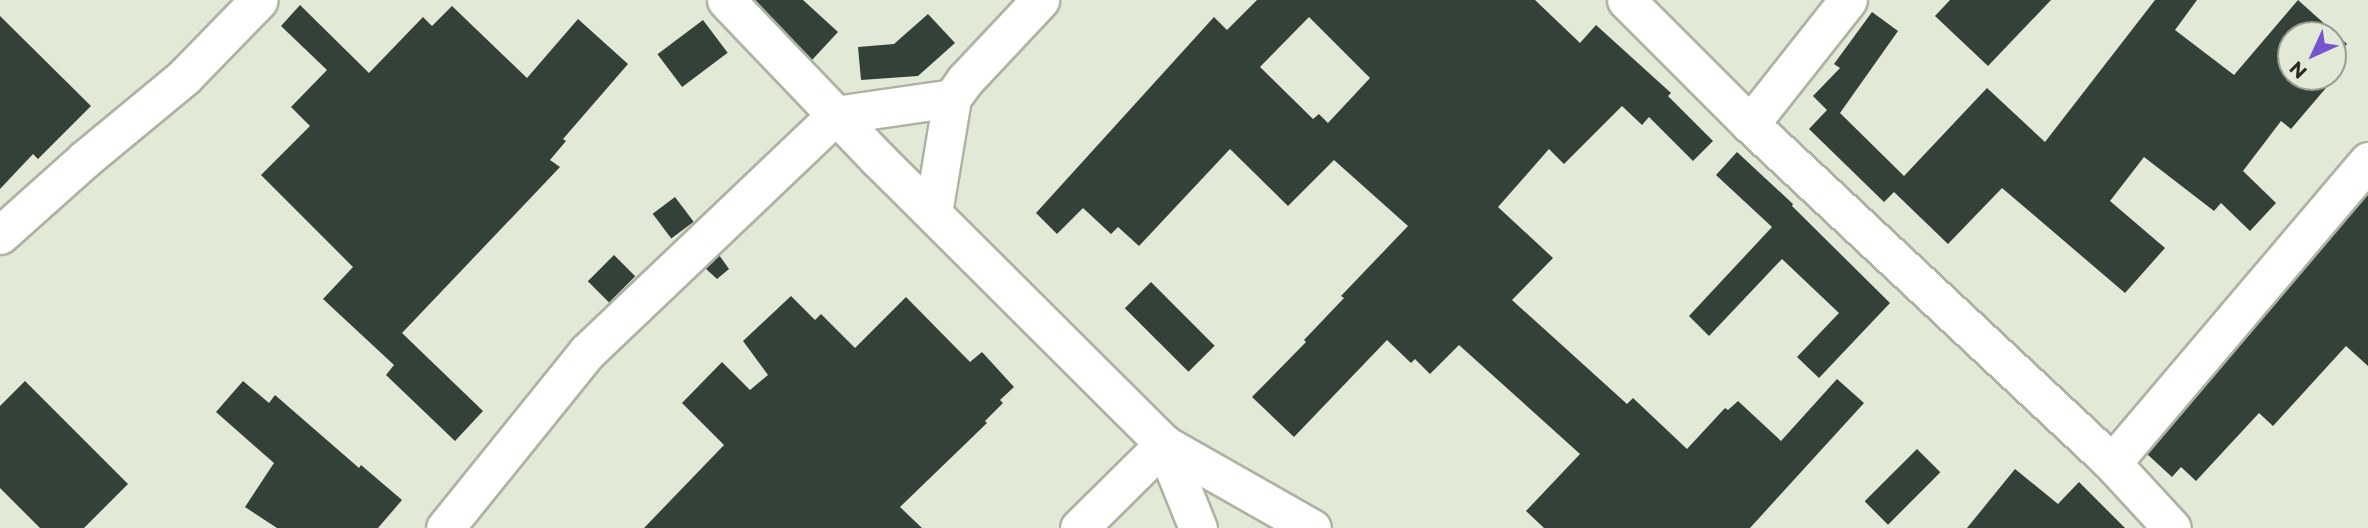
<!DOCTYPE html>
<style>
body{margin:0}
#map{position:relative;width:2368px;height:528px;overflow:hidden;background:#e3e9d7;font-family:Montserrat,sans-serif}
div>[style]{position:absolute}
.building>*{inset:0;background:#334138;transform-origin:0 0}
.roads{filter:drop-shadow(2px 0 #adb3a1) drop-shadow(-2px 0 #adb3a1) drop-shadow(0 2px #adb3a1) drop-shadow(0 -2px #adb3a1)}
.street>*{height:37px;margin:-18.5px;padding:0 18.5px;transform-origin:18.5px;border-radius:18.5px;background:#fff}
span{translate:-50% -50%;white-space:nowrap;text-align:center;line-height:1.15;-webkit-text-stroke:7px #e3e9d7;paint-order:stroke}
.north{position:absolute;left:2277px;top:21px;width:70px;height:70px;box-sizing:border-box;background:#e3e9d7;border:2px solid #989c8f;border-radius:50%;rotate:225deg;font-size:19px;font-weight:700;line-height:28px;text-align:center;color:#272922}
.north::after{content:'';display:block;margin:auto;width:24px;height:32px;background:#7554ce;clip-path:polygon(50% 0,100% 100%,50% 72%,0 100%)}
</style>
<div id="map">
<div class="building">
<i style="clip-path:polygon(755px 0,803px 0,838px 32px,812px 60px)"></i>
<i style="clip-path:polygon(evenodd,1257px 0,1535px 0,1580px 43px,1596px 25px,1671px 93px,1668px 96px,1713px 141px,1693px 161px,1649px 117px,1642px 125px,1622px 106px,1564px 164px,1549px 149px,1498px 207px,1553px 258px,1512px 300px,1627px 404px,1633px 398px,1687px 449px,1725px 408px,1728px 410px,1738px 401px,1781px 441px,1837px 379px,1864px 403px,1750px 528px,1544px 528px,1526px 511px,1580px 454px,1459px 345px,1430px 374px,1415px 359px,1411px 363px,1387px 340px,1294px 437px,1252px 397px,1306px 342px,1304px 340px,1344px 298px,1341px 296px,1408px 226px,1334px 160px,1288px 206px,1230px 149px,1139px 246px,1118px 227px,1111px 234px,1083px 208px,1057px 234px,1036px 213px,1214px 17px,1227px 30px,1257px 0,1309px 17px,1370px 78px,1328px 123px,1319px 114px,1313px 119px,1260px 67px,1309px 17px)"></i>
<i style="clip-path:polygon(1950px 0,2051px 0,1988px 66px,1935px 16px)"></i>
<i style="clip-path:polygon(2155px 0,2197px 0,2175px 30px,2234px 75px,2298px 0,2347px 44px,2333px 59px,2333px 35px,2291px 35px,2291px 77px,2325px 77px,2331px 82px,2291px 129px,2281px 121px,2243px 171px,2276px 203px,2250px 231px,2221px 203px,2214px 211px,2144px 157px,2110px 201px,2165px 248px,2125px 293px,2002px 188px,1948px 244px,1894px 192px,1884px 202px,1809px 129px,1827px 110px,1813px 96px,1840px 68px,1834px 64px,1872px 12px,1898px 31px,1840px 113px,1904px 176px,1987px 88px,2045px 142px)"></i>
<i style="clip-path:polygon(300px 5px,369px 73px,423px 17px,432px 26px,452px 6px,527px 78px,578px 19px,628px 64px,563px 139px,566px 141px,550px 160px,560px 167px,402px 333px,483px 411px,455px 441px,386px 375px,394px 365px,323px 299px,353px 267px,261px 175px,310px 126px,291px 107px,327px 70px,281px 26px)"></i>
<i style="clip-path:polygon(928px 14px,955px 43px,918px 76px,861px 80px,858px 47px,894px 44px)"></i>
<i style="clip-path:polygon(0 16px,91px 106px,38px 159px,33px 154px,0 189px)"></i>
<i style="left:703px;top:20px;width:41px;height:57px;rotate:53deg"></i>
<i style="clip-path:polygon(1737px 152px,1793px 204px,1792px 206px,1890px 303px,1819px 378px,1797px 357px,1839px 313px,1782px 259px,1709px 336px,1689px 316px,1772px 227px,1716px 175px)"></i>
<i style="clip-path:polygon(2368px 193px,2368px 366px,2346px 346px,2273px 426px,2259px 413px,2196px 481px,2181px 467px,2172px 477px,2147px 454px)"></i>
<i style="left:675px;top:197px;width:31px;height:28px;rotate:53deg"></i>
<i style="left:614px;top:255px;width:30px;height:37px;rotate:45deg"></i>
<i style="clip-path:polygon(719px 255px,729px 269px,717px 279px,705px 268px)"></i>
<i style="left:1151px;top:282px;width:90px;height:37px;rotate:45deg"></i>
<i style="clip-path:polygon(791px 296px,815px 320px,821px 314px,855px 348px,906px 297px,970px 362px,982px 352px,1014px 387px,1000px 400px,1003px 403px,985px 421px,987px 423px,900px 507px,922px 528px,644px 528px,724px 445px,682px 403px,722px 362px,750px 390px,768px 375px,743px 341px)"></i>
<i style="clip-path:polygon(25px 381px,128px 484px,84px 528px,40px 528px,0 488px,0 406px)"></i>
<i style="clip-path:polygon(243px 381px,269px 403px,275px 395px,359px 468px,361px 465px,402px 500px,378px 528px,277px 528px,245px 507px,274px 463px,216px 412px)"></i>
<i style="left:1917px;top:449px;width:33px;height:74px;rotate:45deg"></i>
<i style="clip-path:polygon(2015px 469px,2058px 504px,2079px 482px,2125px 528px,1967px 528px)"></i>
</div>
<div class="roads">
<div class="street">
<i style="left:726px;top:0;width:220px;rotate:46.3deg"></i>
<i style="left:878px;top:159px;width:404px;rotate:44.9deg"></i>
<i style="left:1164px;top:444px;width:170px;rotate:29.6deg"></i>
<i style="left:1626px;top:0;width:175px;rotate:45deg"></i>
<i style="left:1750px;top:124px;width:496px;rotate:43.1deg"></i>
<i style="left:2112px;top:463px;width:88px;rotate:47.3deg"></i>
<i style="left:1750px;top:124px;width:158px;rotate:-51.7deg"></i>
<i style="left:933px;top:213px;width:117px;rotate:-80.6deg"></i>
<i style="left:952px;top:98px;width:22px;rotate:-54deg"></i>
<i style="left:965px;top:80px;width:110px;rotate:-46.8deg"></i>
<i style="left:0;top:235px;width:114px;rotate:-41.8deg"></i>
<i style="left:85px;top:159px;width:129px;rotate:-39.6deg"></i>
<i style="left:184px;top:77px;width:107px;rotate:-45.8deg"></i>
<i style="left:2112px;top:463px;width:396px;rotate:-49.7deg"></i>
<i style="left:445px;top:528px;width:226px;rotate:-51.1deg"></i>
<i style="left:587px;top:352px;width:344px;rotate:-43.6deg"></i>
<i style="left:836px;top:115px;width:117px;rotate:-8.3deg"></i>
<i style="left:1079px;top:528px;width:120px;rotate:-44.7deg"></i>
<i style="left:1164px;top:444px;width:91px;rotate:68deg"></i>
</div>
</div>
<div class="north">N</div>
</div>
